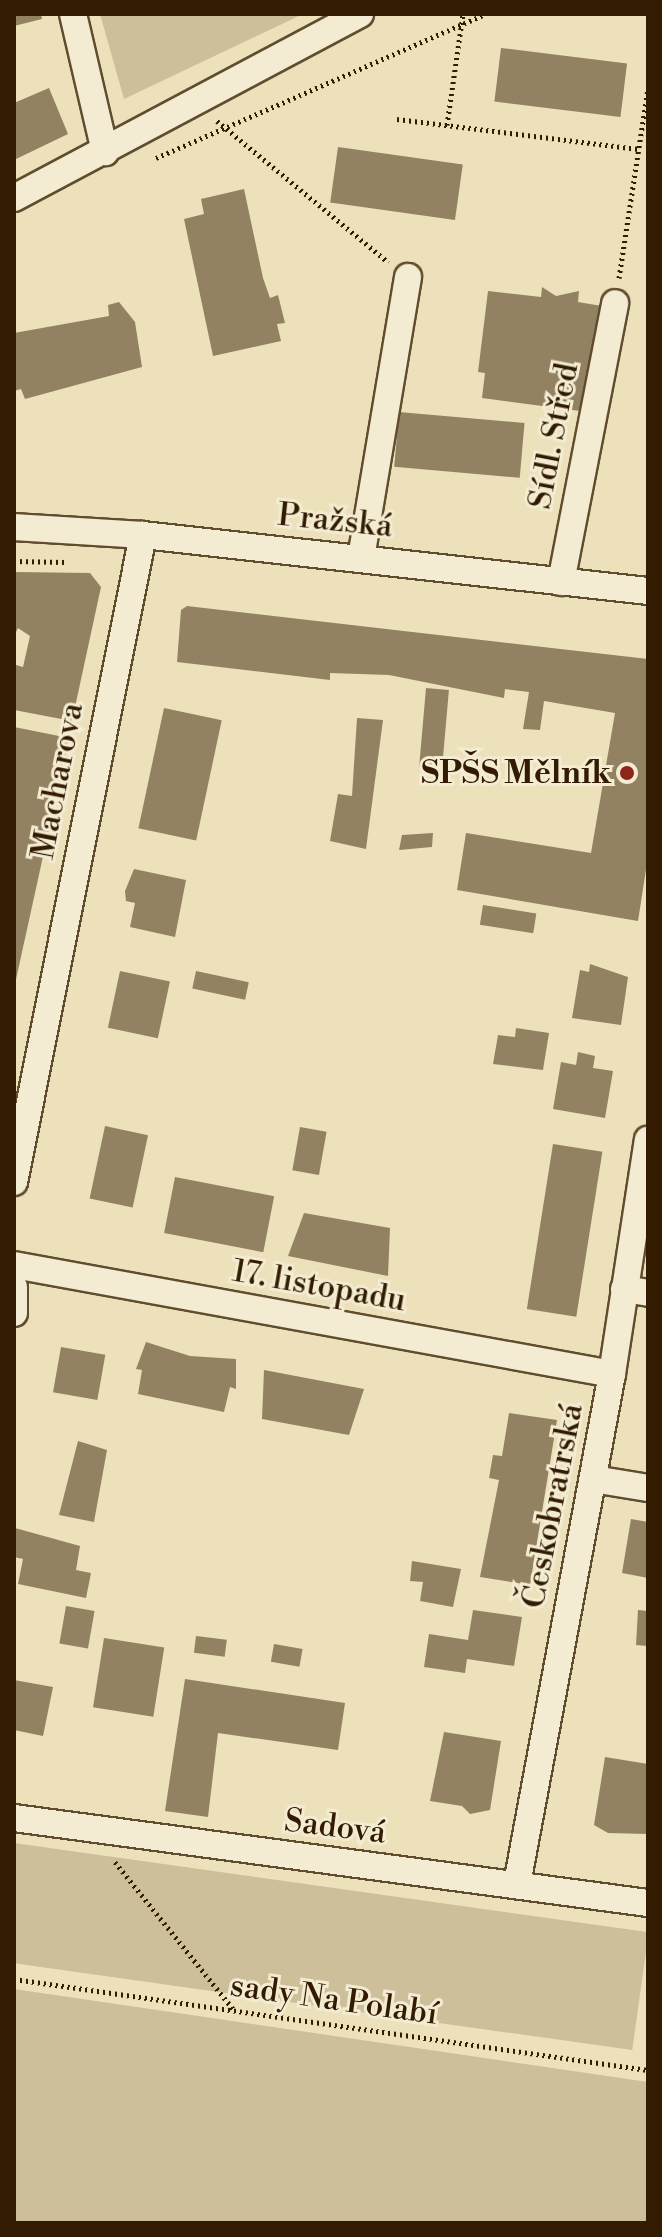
<!DOCTYPE html>
<meta charset="utf-8">
<style>
body{margin:0}
#map{position:relative;width:662px;height:2237px;overflow:hidden;background:#ece1ba;font-family:"Libre Bodoni",serif}
div>[style]{position:absolute}
.green>*{inset:0;background:#ccbf9a;transform-origin:0 0}
.building>*{inset:0;background:#938261;transform-origin:0 0}
.path>*{height:5px;margin-top:-2.5px;transform-origin:0;background:repeating-linear-gradient(90deg,#321b00 0 2px,transparent 0 6px)}
.roads{filter:drop-shadow(2px 0 #604c2e) drop-shadow(-2px 0 #604c2e) drop-shadow(0 2px #604c2e) drop-shadow(0 -2px #604c2e)}
.street>*{height:26px;margin:-13px;padding:0 13px;transform-origin:13px;border-radius:13px;background:#f3ecd2}
.dots>*{width:22px;height:22px;translate:-50% -50%;box-sizing:border-box;border:4px solid #f3ecd2;border-radius:50%}
span{translate:-50% -50%;white-space:nowrap;text-align:center;line-height:1.15;-webkit-text-stroke:6px #f3ecd2;paint-order:stroke}
.street-label{font-size:32px;color:#321b00}
.poi-label{font-size:32px;color:#321b00;font-weight:700}
.right{translate:-100% -50%;text-align:right}
.frame{position:absolute;inset:0;border:16px solid #321b00;pointer-events:none}
</style>
<div id="map">
<div class="green">
<i style="clip-path:polygon(100px 14px,303px 14px,124px 99px)"></i>
<i style="left:14px;top:1843px;width:641px;height:119px;rotate:8deg"></i>
<i style="clip-path:polygon(14px 1989px,648px 2082px,648px 2223px,14px 2223px)"></i>
</div>
<div class="building">
<i style="clip-path:polygon(14px 14px,41px 14px,42px 19px,14px 26px)"></i>
<i style="left:501px;top:48px;width:127px;height:54px;rotate:7deg"></i>
<i style="clip-path:polygon(49px 88px,68px 134px,14px 160px,14px 103px)"></i>
<i style="left:338px;top:147px;width:126px;height:56px;rotate:8deg"></i>
<i style="clip-path:polygon(244px 189px,263px 278px,270px 298px,278px 295px,285px 323px,277px 324px,281px 341px,213px 356px,184px 219px,204px 214px,201px 199px)"></i>
<i style="clip-path:polygon(542px 287px,556px 296px,579px 291px,578px 302px,602px 306px,588px 412px,482px 398px,485px 373px,478px 372px,488px 291px,541px 297px)"></i>
<i style="clip-path:polygon(119px 302px,135px 322px,142px 367px,25px 399px,21px 389px,14px 391px,14px 333px,109px 316px,108px 305px)"></i>
<i style="left:399px;top:412px;width:126px;height:55px;rotate:5deg"></i>
<i style="clip-path:polygon(14px 572px,90px 573px,101px 587px,72px 721px,14px 710px,16px 665px,23px 667px,30px 636px,18px 628px,14px 636px)"></i>
<i style="clip-path:polygon(187px 606px,648px 659px,648px 857px,638px 921px,457px 890px,466px 833px,591px 853px,615px 713px,544px 701px,540px 730px,523px 729px,529px 692px,505px 689px,504px 698px,389px 675px,330px 673px,330px 680px,177px 662px,181px 610px)"></i>
<i style="left:426px;top:688px;width:23px;height:79px;rotate:5deg"></i>
<i style="left:164px;top:708px;width:59px;height:123px;rotate:12deg"></i>
<i style="clip-path:polygon(357px 718px,383px 720px,366px 849px,330px 841px,338px 794px,352px 796px)"></i>
<i style="clip-path:polygon(14px 727px,69px 738px,15px 984px,14px 984px)"></i>
<i style="clip-path:polygon(433px 833px,432px 847px,399px 850px,402px 835px)"></i>
<i style="clip-path:polygon(134px 869px,186px 880px,175px 937px,130px 927px,135px 903px,126px 901px,125px 891px)"></i>
<i style="left:483px;top:905px;width:54px;height:20px;rotate:9deg"></i>
<i style="clip-path:polygon(590px 964px,628px 977px,621px 1025px,572px 1018px,580px 970px,589px 972px)"></i>
<i style="left:120px;top:971px;width:51px;height:58px;rotate:12deg"></i>
<i style="left:196px;top:971px;width:54px;height:18px;rotate:12deg"></i>
<i style="clip-path:polygon(516px 1028px,549px 1033px,543px 1070px,493px 1064px,498px 1035px,515px 1037px)"></i>
<i style="clip-path:polygon(578px 1052px,595px 1056px,593px 1068px,613px 1071px,605px 1118px,553px 1109px,561px 1062px,576px 1065px)"></i>
<i style="left:105px;top:1126px;width:44px;height:74px;rotate:12deg"></i>
<i style="left:300px;top:1127px;width:27px;height:44px;rotate:10deg"></i>
<i style="left:553px;top:1144px;width:50px;height:167px;rotate:9deg"></i>
<i style="left:175px;top:1177px;width:101px;height:57px;rotate:11deg"></i>
<i style="clip-path:polygon(304px 1213px,390px 1228px,388px 1276px,288px 1256px)"></i>
<i style="clip-path:polygon(146px 1342px,190px 1356px,236px 1359px,236px 1389px,230px 1387px,224px 1412px,138px 1394px,142px 1370px,136px 1369px)"></i>
<i style="left:61px;top:1347px;width:45px;height:46px;rotate:10deg"></i>
<i style="clip-path:polygon(264px 1370px,364px 1389px,349px 1435px,262px 1419px)"></i>
<i style="clip-path:polygon(509px 1413px,557px 1420px,530px 1585px,480px 1577px,499px 1480px,489px 1478px,493px 1455px,502px 1456px)"></i>
<i style="clip-path:polygon(78px 1441px,107px 1450px,94px 1522px,59px 1515px)"></i>
<i style="clip-path:polygon(631px 1519px,648px 1522px,648px 1578px,622px 1573px)"></i>
<i style="clip-path:polygon(15px 1528px,80px 1546px,76px 1570px,91px 1573px,86px 1598px,18px 1584px,23px 1559px,14px 1557px)"></i>
<i style="clip-path:polygon(412px 1561px,461px 1569px,453px 1607px,420px 1601px,423px 1582px,410px 1581px)"></i>
<i style="left:66px;top:1606px;width:29px;height:38px;rotate:10deg"></i>
<i style="clip-path:polygon(473px 1610px,522px 1617px,514px 1666px,467px 1659px,465px 1673px,424px 1667px,429px 1634px,468px 1640px)"></i>
<i style="clip-path:polygon(638px 1610px,648px 1611px,648px 1646px,636px 1645px)"></i>
<i style="left:196px;top:1636px;width:31px;height:17px;rotate:7deg"></i>
<i style="left:104px;top:1638px;width:61px;height:70px;rotate:9deg"></i>
<i style="left:274px;top:1644px;width:29px;height:18px;rotate:10deg"></i>
<i style="clip-path:polygon(185px 1679px,345px 1703px,338px 1750px,218px 1733px,208px 1817px,165px 1811px)"></i>
<i style="clip-path:polygon(14px 1680px,53px 1687px,43px 1736px,14px 1730px)"></i>
<i style="clip-path:polygon(444px 1732px,501px 1741px,490px 1810px,470px 1814px,462px 1806px,430px 1801px)"></i>
<i style="clip-path:polygon(605px 1757px,648px 1764px,647px 1834px,608px 1833px,594px 1825px)"></i>
</div>
<div class="path">
<i style="left:397px;top:119px;width:243px;rotate:7.1deg"></i>
<i style="left:217px;top:121px;width:222px;rotate:39.5deg"></i>
<i style="left:447px;top:125px;width:112px;rotate:-81.8deg"></i>
<i style="left:156px;top:158px;width:359px;rotate:-23.6deg"></i>
<i style="left:619px;top:278px;width:192px;rotate:-81.3deg"></i>
<i style="left:14px;top:561px;width:51px;rotate:1.1deg"></i>
<i style="left:115px;top:1862px;width:190px;rotate:51.2deg"></i>
<i style="left:14px;top:1979px;width:640px;rotate:8.17deg"></i>
</div>
<div class="roads">
<div class="street">
<i style="left:73px;top:14px;width:142px;rotate:76.9deg"></i>
<i style="left:14px;top:198px;width:392px;rotate:-28deg"></i>
<i style="left:14px;top:527px;width:129px;rotate:3.5deg"></i>
<i style="left:143px;top:535px;width:508px;rotate:6.33deg"></i>
<i style="left:361px;top:558px;width:285px;rotate:-80.5deg"></i>
<i style="left:561px;top:582px;width:284px;rotate:-79deg"></i>
<i style="left:14px;top:1182px;width:660px;rotate:-78.72deg"></i>
<i style="left:14px;top:1265px;width:608px;rotate:10.33deg"></i>
<i style="left:14px;top:1287px;width:26px;rotate:90deg"></i>
<i style="left:624px;top:1289px;width:24px;rotate:9deg"></i>
<i style="left:593px;top:1479px;width:56px;rotate:9.3deg"></i>
<i style="left:14px;top:1818px;width:640px;rotate:7.64deg"></i>
<i style="left:517px;top:1884px;width:519px;rotate:-79.45deg"></i>
<i style="left:612px;top:1374px;width:237px;rotate:-81.3deg"></i>
</div>
</div>
<div class="dots">
<i style="left:627px;top:773px;background:#8f2418"></i>
</div>
<div class="street-label">
<span style="left:554px;top:436px;rotate:-79deg">Sídl. Střed</span>
<span style="left:335px;top:521px;rotate:6deg">Pražská</span>
<span style="left:58px;top:781px;rotate:-79deg">Macharova</span>
<span style="left:319px;top:1286px;rotate:10deg">17. listopadu</span>
<span style="left:553px;top:1506px;rotate:-79deg">Českobratrská</span>
<span style="left:335px;top:1827px;rotate:7deg">Sadová</span>
<span style="left:334px;top:2000px;rotate:8deg">sady Na Polabí</span>
</div>
<div class="poi-label">
<span class="right" style="left:611px;top:773px">SPŠS Mělník</span>
</div>
<div class="frame"></div>
</div>
